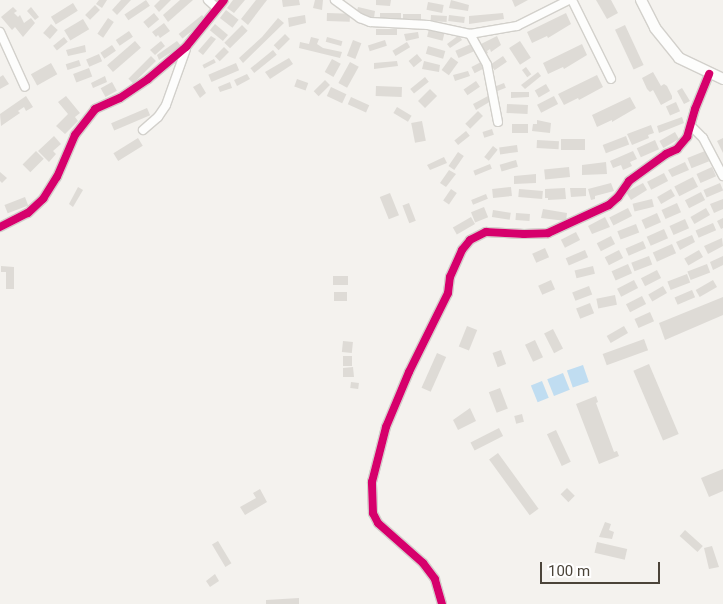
<!DOCTYPE html>
<style>
body{margin:0}
#map{position:relative;width:723px;height:604px;overflow:hidden;background:#f4f2ee;font-family:Roboto,sans-serif}
div>[style]{position:absolute}
.water>*{inset:0;background:#c0ddf1;transform-origin:0 0}
.building>*{inset:0;background:#dedbd6;transform-origin:0 0}
.roads{filter:drop-shadow(1px 0 #d2d0cb) drop-shadow(-1px 0 #d2d0cb) drop-shadow(0 1px #d2d0cb) drop-shadow(0 -1px #d2d0cb)}
.minor>*{height:8px;margin:-4px;padding:0 4px;transform-origin:4px;border-radius:4px;background:#fdfdfc}
.tertiary>*{height:10px;margin:-5px;padding:0 5px;transform-origin:5px;border-radius:5px;background:#fdfdfc}
.cycleway>*{height:8px;margin:-4px;padding:0 4px;transform-origin:4px;border-radius:4px;background:#d6006c}
span{translate:-50% -50%;white-space:nowrap;text-align:center;line-height:1.15;-webkit-text-stroke:5px #fff;paint-order:stroke}
.scale{position:absolute;left:540px;top:562px;width:120px;height:22px;box-sizing:border-box;border:2px solid #4b4439;border-top:0;padding-left:6px;font-size:15px;line-height:18px;white-space:nowrap;color:#4b4439;-webkit-text-stroke:4px #fff;paint-order:stroke}
</style>
<div id="map">
<div class="water">
<i style="left:583px;top:365px;width:18px;height:17px;rotate:71deg"></i>
<i style="left:563px;top:373px;width:18px;height:17px;rotate:68deg"></i>
<i style="left:542px;top:381px;width:18px;height:12px;rotate:68deg"></i>
</div>
<div class="building">
<i style="clip-path:polygon(99px 0,107px 0,102px 8px,96px 4px)"></i>
<i style="clip-path:polygon(121px 0,131px 0,117px 15px,112px 10px)"></i>
<i style="left:146px;top:0;width:7px;height:26px;rotate:56deg"></i>
<i style="clip-path:polygon(160px 0,171px 0,159px 12px,154px 6px)"></i>
<i style="clip-path:polygon(180px 0,193px 0,168px 22px,163px 15px)"></i>
<i style="clip-path:polygon(233px 0,245px 0,234px 13px,227px 8px)"></i>
<i style="clip-path:polygon(256px 0,267px 0,248px 25px,241px 19px)"></i>
<i style="clip-path:polygon(282px 0,299px 0,300px 5px,283px 7px)"></i>
<i style="clip-path:polygon(315px 0,323px 0,322px 10px,313px 8px)"></i>
<i style="clip-path:polygon(376px 0,391px 0,390px 6px,376px 5px)"></i>
<i style="clip-path:polygon(451px 0,469px 5px,468px 11px,449px 8px)"></i>
<i style="clip-path:polygon(512px 0,528px 0,515px 7px)"></i>
<i style="clip-path:polygon(596px 0,611px 0,618px 13px,607px 19px)"></i>
<i style="left:428px;top:2px;width:16px;height:8px;rotate:11deg"></i>
<i style="left:73px;top:3px;width:9px;height:26px;rotate:58deg"></i>
<i style="left:95px;top:5px;width:7px;height:14px;rotate:45deg"></i>
<i style="clip-path:polygon(13px 7px,17px 11px,14px 13px,18px 17px,20px 15px,24px 23px,31px 18px,35px 23px,23px 37px,15px 27px,12px 30px,1px 17px)"></i>
<i style="clip-path:polygon(31px 7px,39px 17px,35px 20px,27px 11px)"></i>
<i style="clip-path:polygon(358px 7px,375px 11px,374px 18px,362px 15px,357px 11px)"></i>
<i style="left:226px;top:10px;width:16px;height:10px;rotate:38deg"></i>
<i style="left:154px;top:13px;width:8px;height:14px;rotate:50deg"></i>
<i style="left:327px;top:13px;width:23px;height:8px;rotate:2deg"></i>
<i style="left:380px;top:13px;width:21px;height:7px"></i>
<i style="clip-path:polygon(503px 13px,504px 19px,469px 24px,469px 16px)"></i>
<i style="clip-path:polygon(566px 13px,571px 24px,548px 38px,547px 36px,532px 43px,527px 32px)"></i>
<i style="left:403px;top:14px;width:18px;height:6px"></i>
<i style="left:202px;top:15px;width:6px;height:30px;rotate:51deg"></i>
<i style="clip-path:polygon(305px 15px,306px 23px,289px 27px,288px 18px)"></i>
<i style="left:431px;top:15px;width:16px;height:6px;rotate:4deg"></i>
<i style="left:449px;top:15px;width:16px;height:6px;rotate:7deg"></i>
<i style="left:108px;top:18px;width:7px;height:19px;rotate:34deg"></i>
<i style="clip-path:polygon(278px 18px,284px 23px,243px 63px,239px 58px,262px 37px)"></i>
<i style="left:83px;top:19px;width:12px;height:22px;rotate:59deg"></i>
<i style="clip-path:polygon(164px 23px,170px 31px,160px 38px,158px 35px,156px 37px,152px 32px)"></i>
<i style="left:51px;top:24px;width:9px;height:12px;rotate:41deg"></i>
<i style="left:215px;top:24px;width:17px;height:8px;rotate:40deg"></i>
<i style="left:242px;top:25px;width:8px;height:25px;rotate:45deg"></i>
<i style="left:625px;top:25px;width:44px;height:11px;rotate:65deg"></i>
<i style="left:397px;top:29px;width:6px;height:21px;rotate:90deg"></i>
<i style="left:429px;top:29px;width:16px;height:8px;rotate:14deg"></i>
<i style="left:129px;top:31px;width:7px;height:16px;rotate:56deg"></i>
<i style="clip-path:polygon(418px 32px,419px 38px,406px 41px,404px 34px)"></i>
<i style="left:285px;top:34px;width:7px;height:16px;rotate:45deg"></i>
<i style="clip-path:polygon(459px 35px,462px 40px,450px 48px,447px 44px)"></i>
<i style="clip-path:polygon(211px 36px,216px 39px,203px 55px,198px 51px)"></i>
<i style="clip-path:polygon(497px 36px,501px 45px,491px 52px,490px 49px,487px 51px,488px 53px,484px 55px,479px 45px)"></i>
<i style="left:64px;top:37px;width:6px;height:14px;rotate:51deg"></i>
<i style="clip-path:polygon(311px 37px,319px 39px,317px 44px,323px 48px,342px 52px,340px 58px,299px 48px,300px 42px,309px 44px)"></i>
<i style="left:327px;top:37px;width:16px;height:5px;rotate:15deg"></i>
<i style="left:353px;top:40px;width:9px;height:17px;rotate:21deg"></i>
<i style="left:385px;top:40px;width:6px;height:18px;rotate:72deg"></i>
<i style="left:135px;top:41px;width:9px;height:37px;rotate:49deg"></i>
<i style="clip-path:polygon(161px 41px,165px 46px,155px 55px,150px 50px)"></i>
<i style="clip-path:polygon(177px 41px,181px 46px,159px 60px,157px 55px)"></i>
<i style="left:520px;top:41px;width:20px;height:13px;rotate:57deg"></i>
<i style="left:407px;top:42px;width:6px;height:17px;rotate:59deg"></i>
<i style="left:471px;top:44px;width:8px;height:17px;rotate:67deg"></i>
<i style="clip-path:polygon(582px 44px,587px 55px,564px 69px,563px 67px,548px 74px,543px 63px)"></i>
<i style="clip-path:polygon(85px 45px,86px 52px,68px 56px,66px 50px)"></i>
<i style="left:112px;top:45px;width:7px;height:14px;rotate:56deg"></i>
<i style="left:428px;top:46px;width:18px;height:8px;rotate:16deg"></i>
<i style="left:224px;top:47px;width:7px;height:13px;rotate:45deg"></i>
<i style="left:273px;top:50px;width:6px;height:29px;rotate:51deg"></i>
<i style="left:99px;top:54px;width:8px;height:14px;rotate:67deg"></i>
<i style="left:417px;top:54px;width:8px;height:11px;rotate:50deg"></i>
<i style="left:151px;top:56px;width:7px;height:32px;rotate:45deg"></i>
<i style="left:503px;top:56px;width:7px;height:15px;rotate:56deg"></i>
<i style="left:451px;top:57px;width:9px;height:16px;rotate:36deg"></i>
<i style="clip-path:polygon(289px 58px,293px 64px,270px 79px,265px 72px)"></i>
<i style="left:214px;top:59px;width:4px;height:13px;rotate:63deg"></i>
<i style="left:332px;top:59px;width:10px;height:15px;rotate:29deg"></i>
<i style="left:79px;top:60px;width:6px;height:14px;rotate:72deg"></i>
<i style="clip-path:polygon(397px 61px,398px 66px,374px 69px,374px 63px)"></i>
<i style="clip-path:polygon(424px 61px,440px 65px,439px 72px,422px 69px)"></i>
<i style="left:483px;top:61px;width:7px;height:13px;rotate:63deg"></i>
<i style="left:350px;top:62px;width:10px;height:24px;rotate:29deg"></i>
<i style="left:51px;top:63px;width:13px;height:23px;rotate:61deg"></i>
<i style="left:236px;top:63px;width:8px;height:30px;rotate:67deg"></i>
<i style="left:526px;top:67px;width:9px;height:5px;rotate:54deg"></i>
<i style="left:89px;top:68px;width:9px;height:17px;rotate:69deg"></i>
<i style="clip-path:polygon(468px 71px,470px 76px,455px 81px,453px 75px)"></i>
<i style="clip-path:polygon(538px 72px,541px 76px,525px 89px,521px 85px)"></i>
<i style="clip-path:polygon(653px 72px,661px 86px,664px 84px,667px 86px,672px 96px,672px 99px,661px 105px,653px 90px,650px 92px,647px 89px,642px 78px)"></i>
<i style="clip-path:polygon(247px 74px,250px 79px,237px 86px,234px 80px)"></i>
<i style="clip-path:polygon(3px 75px,9px 84px,0 89px,0 77px)"></i>
<i style="clip-path:polygon(597px 75px,603px 87px,579px 100px,578px 98px,564px 105px,558px 94px)"></i>
<i style="clip-path:polygon(105px 76px,107px 82px,93px 88px,91px 83px)"></i>
<i style="left:425px;top:77px;width:6px;height:19px;rotate:51deg"></i>
<i style="left:297px;top:79px;width:12px;height:8px;rotate:20deg"></i>
<i style="left:325px;top:80px;width:7px;height:16px;rotate:45deg"></i>
<i style="left:476px;top:81px;width:7px;height:15px;rotate:56deg"></i>
<i style="left:112px;top:82px;width:10px;height:13px;rotate:61deg"></i>
<i style="clip-path:polygon(230px 82px,232px 88px,220px 92px,218px 87px)"></i>
<i style="clip-path:polygon(200px 83px,206px 93px,200px 98px,193px 87px)"></i>
<i style="left:504px;top:83px;width:5px;height:11px;rotate:68deg"></i>
<i style="left:546px;top:84px;width:8px;height:13px;rotate:60deg"></i>
<i style="left:376px;top:86px;width:26px;height:10px;rotate:2deg"></i>
<i style="left:331px;top:87px;width:17px;height:10px;rotate:25deg"></i>
<i style="clip-path:polygon(682px 88px,690px 101px,684px 104px,677px 91px)"></i>
<i style="left:430px;top:89px;width:10px;height:17px;rotate:45deg"></i>
<i style="clip-path:polygon(511px 92px,529px 92px,529px 97px,511px 98px)"></i>
<i style="clip-path:polygon(26px 96px,33px 107px,26px 111px,24px 107px,18px 111px,20px 113px,1px 126px,0 114px)"></i>
<i style="clip-path:polygon(66px 96px,80px 113px,75px 117px,78px 121px,65px 134px,56px 126px,68px 114px,58px 102px)"></i>
<i style="clip-path:polygon(488px 96px,491px 101px,476px 110px,473px 104px)"></i>
<i style="left:554px;top:96px;width:9px;height:19px;rotate:63deg"></i>
<i style="left:351px;top:97px;width:20px;height:8px;rotate:24deg"></i>
<i style="clip-path:polygon(630px 97px,636px 108px,612px 122px,612px 120px,597px 127px,592px 115px)"></i>
<i style="left:676px;top:102px;width:10px;height:11px;rotate:66deg"></i>
<i style="left:507px;top:104px;width:21px;height:9px;rotate:3deg"></i>
<i style="left:397px;top:107px;width:17px;height:7px;rotate:31deg"></i>
<i style="left:147px;top:108px;width:8px;height:39px;rotate:67deg"></i>
<i style="left:478px;top:111px;width:7px;height:18px;rotate:45deg"></i>
<i style="clip-path:polygon(682px 117px,684px 123px,659px 133px,657px 126px)"></i>
<i style="clip-path:polygon(537px 120px,551px 123px,550px 133px,532px 131px,533px 124px,537px 124px)"></i>
<i style="left:422px;top:121px;width:20px;height:11px;rotate:79deg"></i>
<i style="left:512px;top:124px;width:16px;height:9px"></i>
<i style="clip-path:polygon(651px 125px,654px 133px,648px 135px,649px 138px,632px 145px,627px 134px)"></i>
<i style="left:492px;top:129px;width:6px;height:10px;rotate:72deg"></i>
<i style="left:466px;top:131px;width:6px;height:15px;rotate:51deg"></i>
<i style="left:675px;top:132px;width:8px;height:18px;rotate:60deg"></i>
<i style="clip-path:polygon(54px 136px,61px 144px,53px 151px,56px 154px,49px 162px,38px 151px)"></i>
<i style="left:626px;top:136px;width:9px;height:25px;rotate:69deg"></i>
<i style="left:138px;top:138px;width:9px;height:29px;rotate:58deg"></i>
<i style="clip-path:polygon(723px 138px,723px 153px,717px 141px)"></i>
<i style="left:585px;top:139px;width:11px;height:24px;rotate:90deg"></i>
<i style="left:537px;top:140px;width:22px;height:8px;rotate:3deg"></i>
<i style="left:655px;top:140px;width:10px;height:20px;rotate:66deg"></i>
<i style="left:517px;top:145px;width:7px;height:18px;rotate:82deg"></i>
<i style="left:493px;top:146px;width:6px;height:14px;rotate:39deg"></i>
<i style="left:36px;top:151px;width:11px;height:19px;rotate:45deg"></i>
<i style="clip-path:polygon(633px 151px,637px 159px,630px 162px,632px 166px,623px 170px,621px 165px,613px 168px,610px 161px)"></i>
<i style="left:705px;top:151px;width:11px;height:19px;rotate:68deg"></i>
<i style="left:458px;top:152px;width:7px;height:17px;rotate:34deg"></i>
<i style="clip-path:polygon(444px 157px,447px 163px,430px 170px,427px 165px)"></i>
<i style="left:516px;top:160px;width:7px;height:17px;rotate:74deg"></i>
<i style="clip-path:polygon(606px 162px,607px 174px,582px 175px,582px 165px)"></i>
<i style="clip-path:polygon(685px 162px,689px 170px,672px 177px,668px 170px)"></i>
<i style="left:490px;top:164px;width:5px;height:18px;rotate:68deg"></i>
<i style="left:569px;top:167px;width:10px;height:25px;rotate:84deg"></i>
<i style="left:712px;top:167px;width:10px;height:17px;rotate:66deg"></i>
<i style="clip-path:polygon(449px 170px,456px 174px,446px 187px,440px 183px)"></i>
<i style="clip-path:polygon(0 172px,7px 178px,2px 183px,0 181px)"></i>
<i style="left:664px;top:173px;width:9px;height:19px;rotate:63deg"></i>
<i style="clip-path:polygon(536px 174px,536px 183px,514px 184px,514px 176px)"></i>
<i style="left:693px;top:177px;width:11px;height:21px;rotate:63deg"></i>
<i style="clip-path:polygon(611px 183px,614px 191px,595px 196px,595px 199px,591px 200px,588px 189px)"></i>
<i style="clip-path:polygon(643px 183px,647px 190px,631px 200px,626px 192px)"></i>
<i style="left:720px;top:183px;width:8px;height:18px;rotate:67deg"></i>
<i style="clip-path:polygon(78px 187px,83px 190px,73px 207px,69px 204px)"></i>
<i style="left:511px;top:187px;width:9px;height:19px;rotate:84deg"></i>
<i style="clip-path:polygon(565px 188px,566px 199px,548px 200px,548px 198px,545px 198px,545px 189px)"></i>
<i style="clip-path:polygon(570px 188px,586px 188px,586px 196px,571px 197px)"></i>
<i style="left:451px;top:189px;width:7px;height:14px;rotate:34deg"></i>
<i style="left:519px;top:189px;width:24px;height:8px;rotate:5deg"></i>
<i style="left:671px;top:189px;width:8px;height:16px;rotate:60deg"></i>
<i style="left:701px;top:192px;width:9px;height:18px;rotate:63deg"></i>
<i style="left:390px;top:193px;width:24px;height:11px;rotate:68deg"></i>
<i style="left:486px;top:194px;width:5px;height:16px;rotate:68deg"></i>
<i style="left:25px;top:197px;width:9px;height:22px;rotate:69deg"></i>
<i style="left:652px;top:199px;width:8px;height:20px;rotate:76deg"></i>
<i style="clip-path:polygon(723px 199px,723px 209px,714px 213px,710px 204px)"></i>
<i style="left:409px;top:203px;width:19px;height:7px;rotate:69deg"></i>
<i style="left:677px;top:203px;width:10px;height:17px;rotate:66deg"></i>
<i style="left:484px;top:207px;width:11px;height:14px;rotate:68deg"></i>
<i style="left:628px;top:208px;width:9px;height:21px;rotate:63deg"></i>
<i style="left:706px;top:208px;width:8px;height:18px;rotate:60deg"></i>
<i style="clip-path:polygon(543px 209px,567px 213px,566px 221px,541px 218px)"></i>
<i style="left:493px;top:210px;width:18px;height:7px;rotate:9deg"></i>
<i style="left:516px;top:213px;width:14px;height:7px;rotate:4deg"></i>
<i style="left:657px;top:213px;width:10px;height:17px;rotate:66deg"></i>
<i style="left:471px;top:217px;width:8px;height:21px;rotate:60deg"></i>
<i style="clip-path:polygon(605px 217px,610px 227px,592px 234px,588px 226px)"></i>
<i style="clip-path:polygon(723px 218px,723px 228px,721px 229px,717px 221px)"></i>
<i style="left:685px;top:219px;width:10px;height:17px;rotate:66deg"></i>
<i style="left:713px;top:223px;width:8px;height:19px;rotate:67deg"></i>
<i style="left:636px;top:224px;width:9px;height:20px;rotate:69deg"></i>
<i style="left:664px;top:229px;width:10px;height:19px;rotate:66deg"></i>
<i style="left:576px;top:232px;width:9px;height:17px;rotate:63deg"></i>
<i style="clip-path:polygon(692px 235px,695px 242px,680px 250px,676px 242px)"></i>
<i style="left:611px;top:236px;width:9px;height:16px;rotate:63deg"></i>
<i style="clip-path:polygon(722px 238px,723px 246px,708px 254px,704px 246px)"></i>
<i style="left:643px;top:241px;width:8px;height:19px;rotate:67deg"></i>
<i style="left:672px;top:244px;width:10px;height:21px;rotate:66deg"></i>
<i style="left:545px;top:248px;width:10px;height:14px;rotate:66deg"></i>
<i style="left:585px;top:250px;width:8px;height:21px;rotate:67deg"></i>
<i style="left:619px;top:250px;width:9px;height:16px;rotate:63deg"></i>
<i style="left:699px;top:250px;width:8px;height:17px;rotate:60deg"></i>
<i style="left:649px;top:256px;width:9px;height:19px;rotate:69deg"></i>
<i style="clip-path:polygon(723px 256px,723px 265px,713px 270px,710px 262px)"></i>
<i style="left:628px;top:264px;width:10px;height:18px;rotate:66deg"></i>
<i style="left:707px;top:264px;width:9px;height:21px;rotate:69deg"></i>
<i style="clip-path:polygon(1px 266px,14px 267px,14px 289px,6px 289px,6px 272px,1px 272px)"></i>
<i style="left:593px;top:266px;width:8px;height:19px;rotate:76deg"></i>
<i style="left:657px;top:270px;width:9px;height:18px;rotate:63deg"></i>
<i style="left:687px;top:274px;width:9px;height:21px;rotate:69deg"></i>
<i style="left:333px;top:276px;width:15px;height:9px"></i>
<i style="left:551px;top:280px;width:10px;height:14px;rotate:66deg"></i>
<i style="left:634px;top:280px;width:9px;height:19px;rotate:63deg"></i>
<i style="left:713px;top:280px;width:8px;height:20px;rotate:60deg"></i>
<i style="left:589px;top:286px;width:9px;height:18px;rotate:69deg"></i>
<i style="left:663px;top:286px;width:8px;height:17px;rotate:60deg"></i>
<i style="left:692px;top:290px;width:8px;height:19px;rotate:67deg"></i>
<i style="left:334px;top:292px;width:13px;height:9px"></i>
<i style="left:615px;top:295px;width:10px;height:19px;rotate:79deg"></i>
<i style="left:642px;top:296px;width:9px;height:18px;rotate:63deg"></i>
<i style="clip-path:polygon(723px 297px,723px 315px,665px 340px,659px 323px)"></i>
<i style="left:590px;top:303px;width:11px;height:15px;rotate:68deg"></i>
<i style="left:650px;top:312px;width:10px;height:17px;rotate:66deg"></i>
<i style="left:467px;top:326px;width:11px;height:22px;rotate:22deg"></i>
<i style="left:624px;top:326px;width:8px;height:20px;rotate:60deg"></i>
<i style="left:553px;top:329px;width:22px;height:10px;rotate:63deg"></i>
<i style="left:644px;top:339px;width:12px;height:44px;rotate:70deg"></i>
<i style="left:535px;top:340px;width:19px;height:11px;rotate:65deg"></i>
<i style="left:343px;top:341px;width:10px;height:11px;rotate:6deg"></i>
<i style="left:501px;top:350px;width:15px;height:9px;rotate:70deg"></i>
<i style="left:437px;top:353px;width:10px;height:38px;rotate:24deg"></i>
<i style="left:343px;top:356px;width:9px;height:10px"></i>
<i style="left:649px;top:364px;width:76px;height:17px;rotate:67deg"></i>
<i style="clip-path:polygon(353px 367px,354px 377px,343px 377px,343px 368px)"></i>
<i style="left:351px;top:382px;width:8px;height:6px;rotate:7deg"></i>
<i style="left:500px;top:388px;width:22px;height:12px;rotate:69deg"></i>
<i style="clip-path:polygon(596px 396px,598px 402px,596px 403px,614px 452px,617px 451px,619px 456px,599px 464px,576px 404px)"></i>
<i style="clip-path:polygon(470px 408px,476px 421px,458px 430px,453px 420px)"></i>
<i style="left:522px;top:414px;width:8px;height:8px;rotate:76deg"></i>
<i style="left:499px;top:428px;width:9px;height:32px;rotate:63deg"></i>
<i style="left:556px;top:430px;width:35px;height:10px;rotate:65deg"></i>
<i style="left:498px;top:453px;width:69px;height:11px;rotate:54deg"></i>
<i style="clip-path:polygon(723px 469px,723px 491px,709px 497px,701px 478px)"></i>
<i style="left:567px;top:488px;width:11px;height:9px;rotate:45deg"></i>
<i style="clip-path:polygon(260px 489px,267px 502px,245px 515px,240px 507px,256px 498px,253px 493px)"></i>
<i style="clip-path:polygon(605px 522px,611px 524px,609px 530px,614px 532px,612px 539px,599px 537px)"></i>
<i style="left:685px;top:530px;width:24px;height:8px;rotate:42deg"></i>
<i style="left:218px;top:541px;width:26px;height:7px;rotate:59deg"></i>
<i style="left:597px;top:542px;width:31px;height:11px;rotate:13deg"></i>
<i style="clip-path:polygon(712px 546px,719px 567px,709px 569px,704px 548px)"></i>
<i style="clip-path:polygon(215px 574px,219px 581px,210px 587px,206px 581px)"></i>
<i style="clip-path:polygon(299px 598px,299px 604px,266px 604px,266px 600px)"></i>
</div>
<div class="roads">
<div class="minor">
<i style="left:208px;top:0;width:12px;rotate:42deg"></i>
<i style="left:335px;top:0;width:31px;rotate:36deg"></i>
<i style="left:360px;top:18px;width:11px;rotate:22deg"></i>
<i style="left:370px;top:22px;width:58px;rotate:3deg"></i>
<i style="left:428px;top:25px;width:43px;rotate:12.1deg"></i>
<i style="left:470px;top:34px;width:48px;rotate:-9.7deg"></i>
<i style="left:517px;top:26px;width:58px;rotate:-26.6deg"></i>
<i style="left:572px;top:0;width:88px;rotate:63.7deg"></i>
<i style="left:0;top:32px;width:60px;rotate:65.6deg"></i>
<i style="left:470px;top:34px;width:35px;rotate:61deg"></i>
<i style="left:487px;top:65px;width:58px;rotate:79.1deg"></i>
<i style="left:691px;top:126px;width:17px;rotate:45deg"></i>
<i style="left:703px;top:138px;width:43px;rotate:62.2deg"></i>
<i style="left:143px;top:130px;width:20px;rotate:-41deg"></i>
<i style="left:158px;top:117px;width:14px;rotate:-56deg"></i>
<i style="left:166px;top:105px;width:59px;rotate:-70.3deg"></i>
<i style="left:0;top:227px;width:31px;rotate:-27deg"></i>
<i style="left:28px;top:213px;width:21px;rotate:-43deg"></i>
<i style="left:43px;top:199px;width:26px;rotate:-58deg"></i>
<i style="left:57px;top:177px;width:46px;rotate:-66.8deg"></i>
<i style="left:75px;top:135px;width:33px;rotate:-52deg"></i>
<i style="left:95px;top:109px;width:27px;rotate:-24deg"></i>
<i style="left:120px;top:98px;width:34px;rotate:-34deg"></i>
<i style="left:148px;top:79px;width:50px;rotate:-40.1deg"></i>
<i style="left:186px;top:47px;width:60px;rotate:-51deg"></i>
<i style="left:442px;top:604px;width:26px;rotate:-106deg"></i>
<i style="left:435px;top:579px;width:20px;rotate:-127deg"></i>
<i style="left:423px;top:563px;width:60px;rotate:-138.4deg"></i>
<i style="left:378px;top:523px;width:11px;rotate:-117deg"></i>
<i style="left:373px;top:513px;width:31px;rotate:-92deg"></i>
<i style="left:372px;top:482px;width:57px;rotate:-75.7deg"></i>
<i style="left:386px;top:427px;width:60px;rotate:-67.3deg"></i>
<i style="left:409px;top:372px;width:88px;rotate:-63.7deg"></i>
<i style="left:448px;top:293px;width:16px;rotate:-83deg"></i>
<i style="left:450px;top:277px;width:30px;rotate:-66deg"></i>
<i style="left:462px;top:250px;width:13px;rotate:-51deg"></i>
<i style="left:470px;top:240px;width:18px;rotate:-27deg"></i>
<i style="left:486px;top:232px;width:38px;rotate:3deg"></i>
<i style="left:524px;top:234px;width:24px;rotate:-2deg"></i>
<i style="left:548px;top:233px;width:67px;rotate:-24.7deg"></i>
<i style="left:609px;top:205px;width:12px;rotate:-42deg"></i>
<i style="left:618px;top:197px;width:19px;rotate:-55deg"></i>
<i style="left:629px;top:181px;width:46px;rotate:-36.1deg"></i>
<i style="left:666px;top:154px;width:12px;rotate:-24deg"></i>
<i style="left:677px;top:149px;width:16px;rotate:-50deg"></i>
<i style="left:687px;top:137px;width:29px;rotate:-74deg"></i>
<i style="left:695px;top:109px;width:38px;rotate:-68deg"></i>
</div>
<div class="tertiary">
<i style="left:641px;top:0;width:31px;rotate:63deg"></i>
<i style="left:655px;top:28px;width:38px;rotate:51deg"></i>
<i style="left:679px;top:58px;width:49px;rotate:25.5deg"></i>
</div>
</div>
<div class="cycleway">
<i style="left:0;top:227px;width:31px;rotate:-27deg"></i>
<i style="left:28px;top:213px;width:21px;rotate:-43deg"></i>
<i style="left:43px;top:199px;width:26px;rotate:-58deg"></i>
<i style="left:57px;top:177px;width:46px;rotate:-66.8deg"></i>
<i style="left:75px;top:135px;width:33px;rotate:-52deg"></i>
<i style="left:95px;top:109px;width:27px;rotate:-24deg"></i>
<i style="left:120px;top:98px;width:34px;rotate:-34deg"></i>
<i style="left:148px;top:79px;width:50px;rotate:-40.1deg"></i>
<i style="left:186px;top:47px;width:60px;rotate:-51deg"></i>
<i style="left:442px;top:604px;width:26px;rotate:-106deg"></i>
<i style="left:435px;top:579px;width:20px;rotate:-127deg"></i>
<i style="left:423px;top:563px;width:60px;rotate:-138.4deg"></i>
<i style="left:378px;top:523px;width:11px;rotate:-117deg"></i>
<i style="left:373px;top:513px;width:31px;rotate:-92deg"></i>
<i style="left:372px;top:482px;width:57px;rotate:-75.7deg"></i>
<i style="left:386px;top:427px;width:60px;rotate:-67.3deg"></i>
<i style="left:409px;top:372px;width:88px;rotate:-63.7deg"></i>
<i style="left:448px;top:293px;width:16px;rotate:-83deg"></i>
<i style="left:450px;top:277px;width:30px;rotate:-66deg"></i>
<i style="left:462px;top:250px;width:13px;rotate:-51deg"></i>
<i style="left:470px;top:240px;width:18px;rotate:-27deg"></i>
<i style="left:486px;top:232px;width:38px;rotate:3deg"></i>
<i style="left:524px;top:234px;width:24px;rotate:-2deg"></i>
<i style="left:548px;top:233px;width:67px;rotate:-24.7deg"></i>
<i style="left:609px;top:205px;width:12px;rotate:-42deg"></i>
<i style="left:618px;top:197px;width:19px;rotate:-55deg"></i>
<i style="left:629px;top:181px;width:46px;rotate:-36.1deg"></i>
<i style="left:666px;top:154px;width:12px;rotate:-24deg"></i>
<i style="left:677px;top:149px;width:16px;rotate:-50deg"></i>
<i style="left:687px;top:137px;width:29px;rotate:-74deg"></i>
<i style="left:695px;top:109px;width:38px;rotate:-68deg"></i>
</div>
<div class="scale">100 m</div>
</div>
